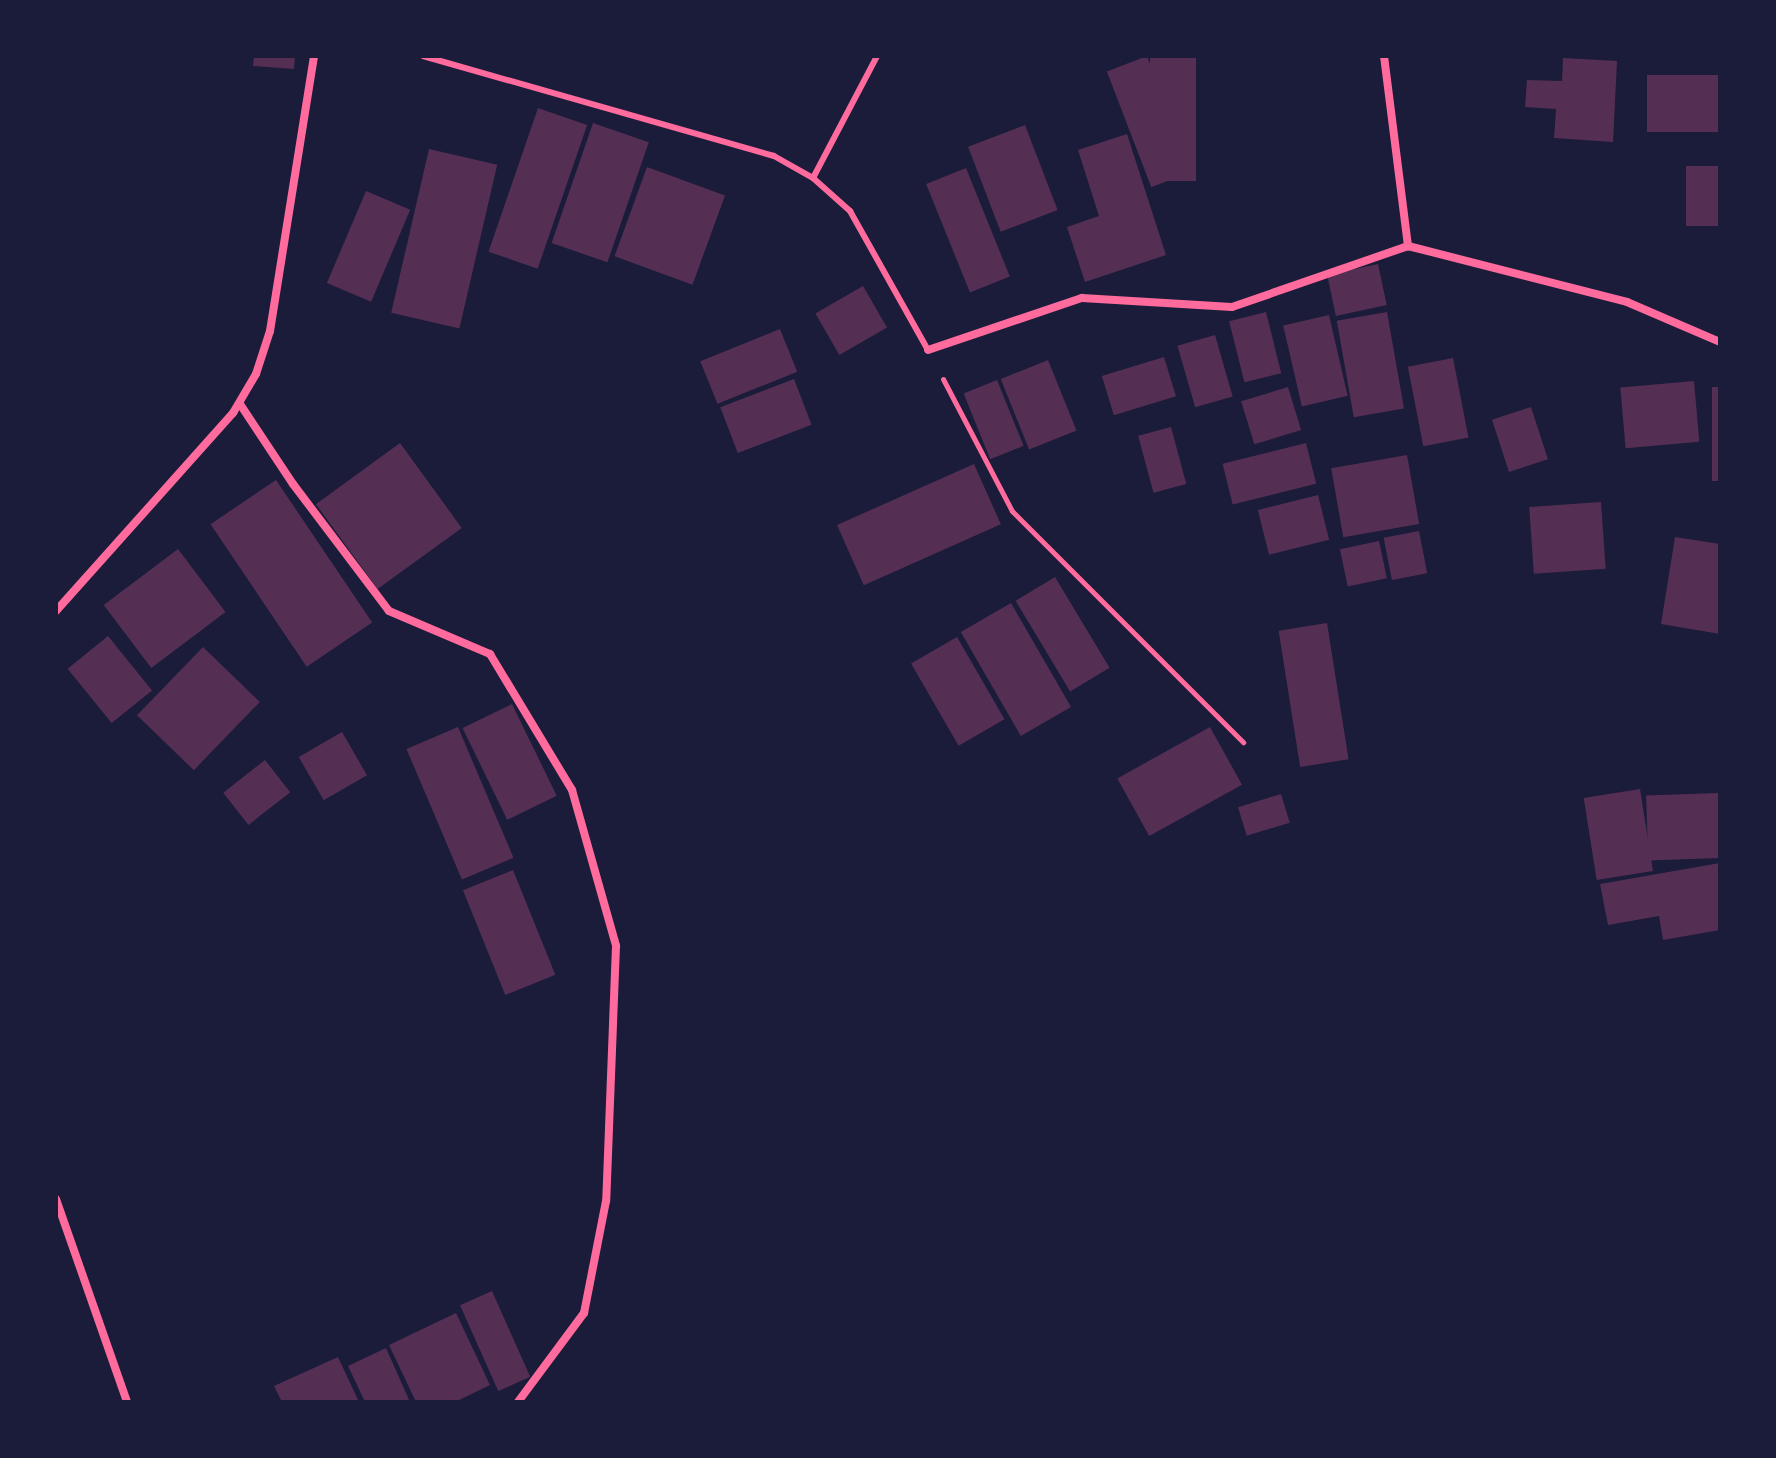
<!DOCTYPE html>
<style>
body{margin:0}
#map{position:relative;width:1776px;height:1458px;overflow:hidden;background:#1b1b3a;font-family:"Public Sans",sans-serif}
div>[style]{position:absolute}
.building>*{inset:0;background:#542f53;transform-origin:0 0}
.path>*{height:5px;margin:-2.5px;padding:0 2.5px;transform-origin:2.5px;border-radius:2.5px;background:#ff6b9d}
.service>*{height:6px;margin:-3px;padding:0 3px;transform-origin:3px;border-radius:3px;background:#ff6b9d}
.minor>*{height:8px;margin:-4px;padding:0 4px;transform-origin:4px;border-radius:4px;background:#ff6b9d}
span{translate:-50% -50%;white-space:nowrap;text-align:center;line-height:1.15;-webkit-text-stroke:8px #1b1b3a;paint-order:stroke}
.frame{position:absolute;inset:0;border:58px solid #1b1b3a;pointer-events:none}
</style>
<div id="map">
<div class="building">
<i style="clip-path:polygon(254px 56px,295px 56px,294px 69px,253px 66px)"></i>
<i style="left:1147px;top:56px;width:124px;height:43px;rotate:69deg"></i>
<i style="left:1150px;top:56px;width:46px;height:125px"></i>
<i style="clip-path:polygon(1563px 58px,1617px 61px,1613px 142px,1554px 138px,1556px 109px,1525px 107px,1527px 80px,1562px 81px)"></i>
<i style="left:1720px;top:75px;width:57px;height:73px;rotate:90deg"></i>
<i style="left:538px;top:108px;width:52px;height:152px;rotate:19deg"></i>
<i style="left:593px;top:123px;width:59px;height:127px;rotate:19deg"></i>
<i style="left:1025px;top:125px;width:91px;height:61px;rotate:69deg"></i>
<i style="clip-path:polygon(1127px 134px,1166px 255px,1085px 282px,1067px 227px,1099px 216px,1078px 150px)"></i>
<i style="left:429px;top:149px;width:70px;height:168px;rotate:13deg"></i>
<i style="left:1720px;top:166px;width:60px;height:34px;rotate:90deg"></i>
<i style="left:647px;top:167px;width:83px;height:95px;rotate:20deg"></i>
<i style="left:966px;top:168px;width:117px;height:43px;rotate:68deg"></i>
<i style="left:366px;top:191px;width:48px;height:100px;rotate:23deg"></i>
<i style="left:1378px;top:264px;width:42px;height:52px;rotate:78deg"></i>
<i style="left:863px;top:286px;width:48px;height:55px;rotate:60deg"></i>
<i style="left:1266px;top:312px;width:63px;height:38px;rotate:76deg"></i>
<i style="left:1387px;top:312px;width:98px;height:51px;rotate:80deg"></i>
<i style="left:1329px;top:315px;width:83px;height:47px;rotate:77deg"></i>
<i style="left:780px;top:329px;width:46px;height:86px;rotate:68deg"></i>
<i style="left:1215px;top:335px;width:64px;height:39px;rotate:74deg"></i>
<i style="left:1164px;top:357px;width:41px;height:65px;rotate:73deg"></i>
<i style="left:1453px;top:358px;width:81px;height:46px;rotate:79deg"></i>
<i style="left:1048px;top:360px;width:76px;height:51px;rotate:68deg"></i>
<i style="left:794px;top:379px;width:49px;height:79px;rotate:69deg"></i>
<i style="left:997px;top:380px;width:71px;height:36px;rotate:68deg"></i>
<i style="left:1694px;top:381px;width:61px;height:74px;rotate:85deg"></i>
<i style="left:1288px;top:387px;width:45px;height:49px;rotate:73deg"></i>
<i style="left:1712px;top:387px;width:8px;height:94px"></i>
<i style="left:1531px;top:407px;width:55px;height:41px;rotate:72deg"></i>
<i style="left:1171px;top:427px;width:59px;height:34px;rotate:75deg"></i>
<i style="left:400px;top:443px;width:105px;height:104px;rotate:54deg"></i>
<i style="left:1306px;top:443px;width:42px;height:86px;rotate:76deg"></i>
<i style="left:1407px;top:455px;width:70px;height:77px;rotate:80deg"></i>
<i style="left:974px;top:464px;width:66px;height:150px;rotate:66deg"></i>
<i style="left:276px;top:480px;width:172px;height:79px;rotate:56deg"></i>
<i style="left:1318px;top:495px;width:46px;height:62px;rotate:76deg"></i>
<i style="left:1601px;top:502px;width:67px;height:72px;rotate:86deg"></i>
<i style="left:1419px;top:531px;width:43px;height:36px;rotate:79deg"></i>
<i style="clip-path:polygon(1675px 537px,1720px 544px,1720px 634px,1661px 624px)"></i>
<i style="left:1379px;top:541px;width:38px;height:40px;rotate:78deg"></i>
<i style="left:178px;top:549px;width:79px;height:93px;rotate:53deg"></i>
<i style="left:1055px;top:577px;width:106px;height:46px;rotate:59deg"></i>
<i style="left:1011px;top:603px;width:120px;height:58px;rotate:60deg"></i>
<i style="left:1327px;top:623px;width:138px;height:49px;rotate:81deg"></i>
<i style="left:108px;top:636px;width:70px;height:52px;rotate:51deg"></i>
<i style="left:957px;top:637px;width:95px;height:53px;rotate:60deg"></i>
<i style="left:203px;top:647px;width:79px;height:95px;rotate:44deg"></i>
<i style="left:512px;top:704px;width:102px;height:55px;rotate:64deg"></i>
<i style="left:458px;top:727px;width:142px;height:56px;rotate:67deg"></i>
<i style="left:1210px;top:727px;width:66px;height:106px;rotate:61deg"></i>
<i style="left:342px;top:732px;width:50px;height:50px;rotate:60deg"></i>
<i style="left:265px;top:760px;width:41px;height:53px;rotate:52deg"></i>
<i style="left:1640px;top:789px;width:83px;height:57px;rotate:81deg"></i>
<i style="left:1718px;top:793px;width:65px;height:72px;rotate:88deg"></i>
<i style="left:1281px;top:794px;width:30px;height:45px;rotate:73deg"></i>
<i style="clip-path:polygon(1720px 863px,1720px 930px,1663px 940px,1659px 916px,1608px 925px,1600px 884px)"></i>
<i style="left:513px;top:870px;width:113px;height:54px;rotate:68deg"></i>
<i style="left:492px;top:1291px;width:94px;height:35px;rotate:66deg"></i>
<i style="clip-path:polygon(456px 1313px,490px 1385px,455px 1402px,416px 1402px,389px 1345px)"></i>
<i style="clip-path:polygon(386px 1348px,410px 1402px,365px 1402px,348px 1366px)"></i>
<i style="clip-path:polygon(338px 1357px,359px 1402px,282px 1402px,274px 1386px)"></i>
</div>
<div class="path">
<i style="left:943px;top:379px;width:149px;rotate:62.4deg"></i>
<i style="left:1012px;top:511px;width:327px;rotate:45deg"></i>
</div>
<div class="service">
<i style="left:423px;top:56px;width:365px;rotate:15.9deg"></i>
<i style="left:774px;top:156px;width:45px;rotate:29.4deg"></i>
<i style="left:813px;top:178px;width:50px;rotate:41.7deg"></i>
<i style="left:850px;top:211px;width:159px;rotate:60.7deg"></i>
<i style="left:813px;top:178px;width:138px;rotate:-62.3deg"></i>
</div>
<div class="minor">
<i style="left:1384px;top:56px;width:192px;rotate:82.8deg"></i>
<i style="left:928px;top:350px;width:163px;rotate:-18.7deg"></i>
<i style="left:1082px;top:298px;width:150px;rotate:3.4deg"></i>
<i style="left:1232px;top:307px;width:186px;rotate:-19.1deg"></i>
<i style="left:1408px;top:246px;width:226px;rotate:14.3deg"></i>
<i style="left:1627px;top:302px;width:101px;rotate:23.3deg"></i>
<i style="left:240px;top:404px;width:96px;rotate:56.5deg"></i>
<i style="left:293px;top:484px;width:159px;rotate:52.9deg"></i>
<i style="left:389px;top:611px;width:110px;rotate:23.1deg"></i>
<i style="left:490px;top:654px;width:159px;rotate:58.9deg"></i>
<i style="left:572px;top:790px;width:162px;rotate:74.2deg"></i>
<i style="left:616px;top:946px;width:255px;rotate:92.2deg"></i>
<i style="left:606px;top:1201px;width:114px;rotate:101.1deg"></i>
<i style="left:584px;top:1313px;width:111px;rotate:126.6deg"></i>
<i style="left:56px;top:611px;width:266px;rotate:-48.2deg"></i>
<i style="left:233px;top:413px;width:45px;rotate:-59.5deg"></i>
<i style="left:256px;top:374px;width:45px;rotate:-72deg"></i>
<i style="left:270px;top:331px;width:278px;rotate:-80.9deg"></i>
<i style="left:56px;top:1199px;width:215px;rotate:70.7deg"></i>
</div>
<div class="frame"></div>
</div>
